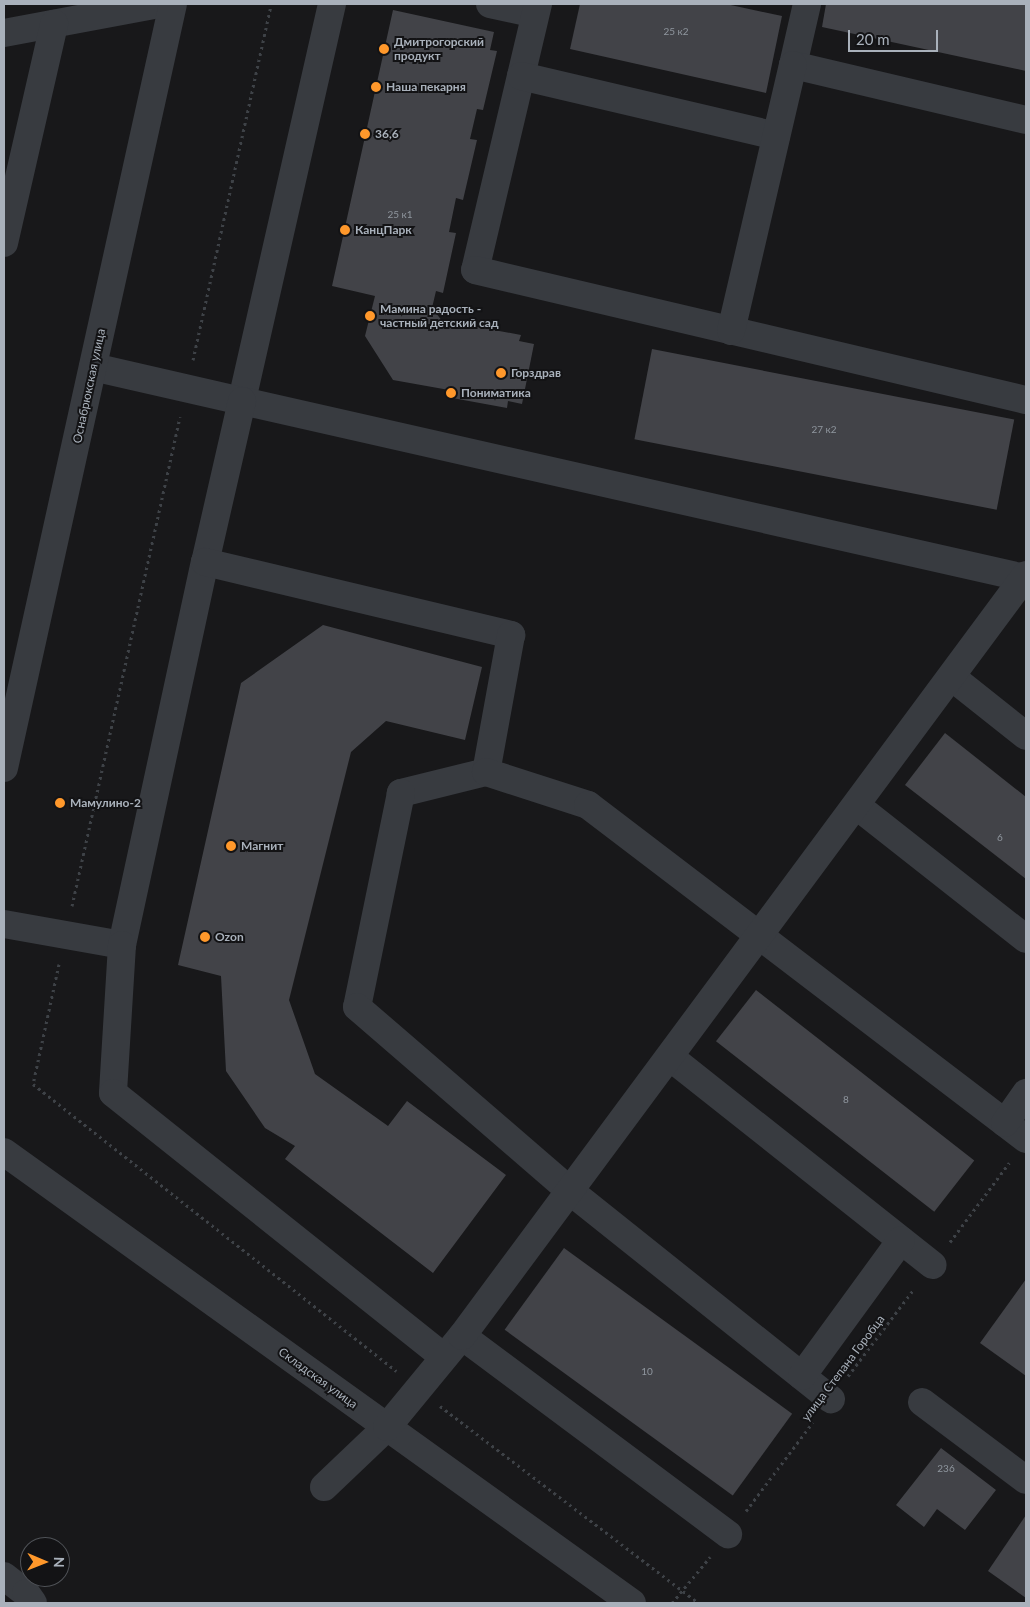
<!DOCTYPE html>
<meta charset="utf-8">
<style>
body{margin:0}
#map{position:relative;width:1030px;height:1607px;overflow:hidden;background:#18181a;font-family:Lato,sans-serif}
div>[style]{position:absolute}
.building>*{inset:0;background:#424348;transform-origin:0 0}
.path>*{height:3px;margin-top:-1.5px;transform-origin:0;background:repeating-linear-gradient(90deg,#3e4247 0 2.5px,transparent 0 6.5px)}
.minor>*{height:28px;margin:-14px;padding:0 14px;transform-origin:14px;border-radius:14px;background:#383b40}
.dots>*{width:14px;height:14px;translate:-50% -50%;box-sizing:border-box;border:2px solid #131315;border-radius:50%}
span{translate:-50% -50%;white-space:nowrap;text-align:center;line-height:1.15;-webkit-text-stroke:4px #131315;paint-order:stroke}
.number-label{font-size:10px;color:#8f969e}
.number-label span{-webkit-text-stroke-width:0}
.poi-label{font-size:12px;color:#a9b1bb;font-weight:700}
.left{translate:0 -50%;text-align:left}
.street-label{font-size:12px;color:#a9b1bb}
.frame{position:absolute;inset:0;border:5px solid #a9b1bb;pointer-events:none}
.north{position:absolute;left:20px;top:1537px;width:50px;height:50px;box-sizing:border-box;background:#131315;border:1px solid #4f5257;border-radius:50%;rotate:91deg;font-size:14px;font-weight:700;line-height:20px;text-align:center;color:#a9b1bb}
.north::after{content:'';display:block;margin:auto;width:18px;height:22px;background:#ff982b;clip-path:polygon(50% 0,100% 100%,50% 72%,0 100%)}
.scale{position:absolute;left:848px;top:30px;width:90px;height:22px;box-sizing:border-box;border:2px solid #a9b1bb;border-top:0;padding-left:6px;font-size:15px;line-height:18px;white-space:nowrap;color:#a9b1bb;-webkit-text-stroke:4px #131315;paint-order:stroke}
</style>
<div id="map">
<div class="building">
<i style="clip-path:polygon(580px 4px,726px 4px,782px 16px,766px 93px,570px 49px)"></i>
<i style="clip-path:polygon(826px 4px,1026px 4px,1026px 71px,822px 27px)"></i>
<i style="clip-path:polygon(393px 10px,494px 32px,490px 50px,497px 51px,483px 110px,477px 109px,470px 139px,477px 140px,463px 200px,456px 198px,449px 232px,456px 233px,443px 293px,436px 291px,432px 308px,446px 326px,461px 329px,461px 324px,521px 335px,519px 341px,534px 344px,522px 404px,508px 401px,507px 408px,447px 397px,449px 390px,393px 380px,365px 336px,375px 296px,332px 286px)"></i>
<i style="left:652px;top:349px;width:369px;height:92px;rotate:11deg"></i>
<i style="clip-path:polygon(323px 625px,482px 667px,465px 740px,386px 721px,351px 752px,289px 1000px,315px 1074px,388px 1126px,407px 1101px,506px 1175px,433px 1273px,285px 1159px,295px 1146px,265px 1128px,226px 1071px,221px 976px,178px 965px,241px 683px)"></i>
<i style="clip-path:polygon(945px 733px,1026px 797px,1026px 879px,905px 785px)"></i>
<i style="left:756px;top:990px;width:277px;height:65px;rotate:38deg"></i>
<i style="left:564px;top:1248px;width:282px;height:101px;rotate:36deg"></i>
<i style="clip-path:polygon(1026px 1279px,1026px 1376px,980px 1343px)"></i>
<i style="clip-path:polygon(941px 1448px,996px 1490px,965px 1530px,937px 1509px,924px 1527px,896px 1505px)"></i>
<i style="clip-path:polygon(1026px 1515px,1026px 1598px,988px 1571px)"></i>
</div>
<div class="path">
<i style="left:193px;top:360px;width:364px;rotate:-77.6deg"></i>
<i style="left:72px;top:906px;width:501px;rotate:-77.55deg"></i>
<i style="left:59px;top:964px;width:123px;rotate:102.2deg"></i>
<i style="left:33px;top:1084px;width:463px;rotate:38.3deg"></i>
<i style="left:950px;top:1242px;width:99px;rotate:-53.2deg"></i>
<i style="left:848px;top:1376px;width:109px;rotate:-52.8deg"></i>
<i style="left:440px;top:1406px;width:325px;rotate:37.3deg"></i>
<i style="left:746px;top:1511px;width:111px;rotate:-53deg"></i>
<i style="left:672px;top:1603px;width:60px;rotate:-50.4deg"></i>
</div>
<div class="minor">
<i style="left:332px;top:4px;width:407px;rotate:102.8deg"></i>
<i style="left:242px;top:401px;width:803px;rotate:12.74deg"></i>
<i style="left:490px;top:4px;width:46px;rotate:12.5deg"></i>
<i style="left:538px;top:4px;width:273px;rotate:103.3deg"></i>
<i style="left:475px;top:270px;width:566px;rotate:13.28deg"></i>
<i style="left:807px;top:4px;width:63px;rotate:102.9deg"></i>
<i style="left:793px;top:65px;width:239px;rotate:13.3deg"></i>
<i style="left:4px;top:33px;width:158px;rotate:-10.6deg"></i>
<i style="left:521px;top:76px;width:262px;rotate:13.2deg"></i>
<i style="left:4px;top:243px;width:225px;rotate:-77.1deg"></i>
<i style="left:731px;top:331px;width:273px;rotate:-76.9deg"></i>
<i style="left:93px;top:367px;width:153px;rotate:12.9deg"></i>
<i style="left:242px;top:401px;width:165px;rotate:102.9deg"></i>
<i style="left:953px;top:678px;width:93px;rotate:38.5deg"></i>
<i style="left:4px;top:768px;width:782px;rotate:-77.53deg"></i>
<i style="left:486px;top:772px;width:88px;rotate:166.1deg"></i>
<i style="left:401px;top:793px;width:218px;rotate:101.6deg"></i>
<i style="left:357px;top:1007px;width:281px;rotate:40.8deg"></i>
<i style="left:570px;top:1191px;width:334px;rotate:38.6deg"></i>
<i style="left:857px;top:806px;width:215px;rotate:38.2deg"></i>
<i style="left:4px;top:924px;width:120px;rotate:10.1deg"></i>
<i style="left:122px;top:945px;width:392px;rotate:-77.8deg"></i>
<i style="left:205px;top:562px;width:315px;rotate:13.4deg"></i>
<i style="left:511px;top:635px;width:139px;rotate:100.3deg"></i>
<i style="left:486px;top:772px;width:107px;rotate:17.9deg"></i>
<i style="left:588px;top:805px;width:551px;rotate:37.33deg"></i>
<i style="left:122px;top:945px;width:148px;rotate:93.5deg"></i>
<i style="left:113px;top:1093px;width:423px;rotate:38.6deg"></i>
<i style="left:670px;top:1057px;width:335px;rotate:38.4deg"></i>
<i style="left:1005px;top:1123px;width:37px;rotate:-55deg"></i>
<i style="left:4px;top:1152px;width:773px;rotate:35.68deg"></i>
<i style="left:462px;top:1336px;width:332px;rotate:36.7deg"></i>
<i style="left:802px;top:1376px;width:168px;rotate:-53.9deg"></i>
<i style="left:922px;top:1402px;width:130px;rotate:36.9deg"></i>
<i style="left:324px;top:1487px;width:87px;rotate:-43.6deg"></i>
<i style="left:387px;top:1427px;width:118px;rotate:-50.5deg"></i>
<i style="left:462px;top:1336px;width:947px;rotate:-53.46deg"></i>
<i style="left:4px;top:1576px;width:28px;rotate:38deg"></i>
<i style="left:26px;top:1593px;width:12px;rotate:55deg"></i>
</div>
<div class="dots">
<i style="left:384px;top:49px;background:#ff982b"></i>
<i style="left:376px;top:87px;background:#ff982b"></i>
<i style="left:365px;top:134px;background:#ff982b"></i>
<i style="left:345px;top:230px;background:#ff982b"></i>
<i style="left:370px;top:316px;background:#ff982b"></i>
<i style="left:501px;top:373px;background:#ff982b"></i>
<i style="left:451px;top:393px;background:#ff982b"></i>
<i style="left:60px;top:803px;background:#ff982b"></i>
<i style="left:231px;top:846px;background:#ff982b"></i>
<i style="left:205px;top:937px;background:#ff982b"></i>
</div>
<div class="number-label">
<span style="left:676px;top:32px">25 к2</span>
<span style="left:400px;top:215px">25 к1</span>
<span style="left:824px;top:430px">27 к2</span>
<span style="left:1000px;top:838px">6</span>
<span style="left:846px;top:1100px">8</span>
<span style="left:647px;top:1372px">10</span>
<span style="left:946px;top:1469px">236</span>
</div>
<div class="poi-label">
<span class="left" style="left:394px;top:49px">Дмитрогорский<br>продукт</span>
<span class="left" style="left:386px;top:87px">Наша пекарня</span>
<span class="left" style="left:375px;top:134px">36,6</span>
<span class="left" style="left:355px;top:230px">КанцПарк</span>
<span class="left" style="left:380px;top:316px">Мамина радость -<br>частный детский сад</span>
<span class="left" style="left:511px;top:373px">Горздрав</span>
<span class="left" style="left:461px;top:393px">Пониматика</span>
<span class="left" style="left:70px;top:803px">Мамулино-2</span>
<span class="left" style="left:241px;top:846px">Магнит</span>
<span class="left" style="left:215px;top:937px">Ozon</span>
</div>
<div class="street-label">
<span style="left:89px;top:386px;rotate:-78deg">Оснабрюкская улица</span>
<span style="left:843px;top:1368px;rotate:-53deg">улица Степана Горобца</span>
<span style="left:318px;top:1378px;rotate:36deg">Складская улица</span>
</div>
<div class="frame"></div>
<div class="north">N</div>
<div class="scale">20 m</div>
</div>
